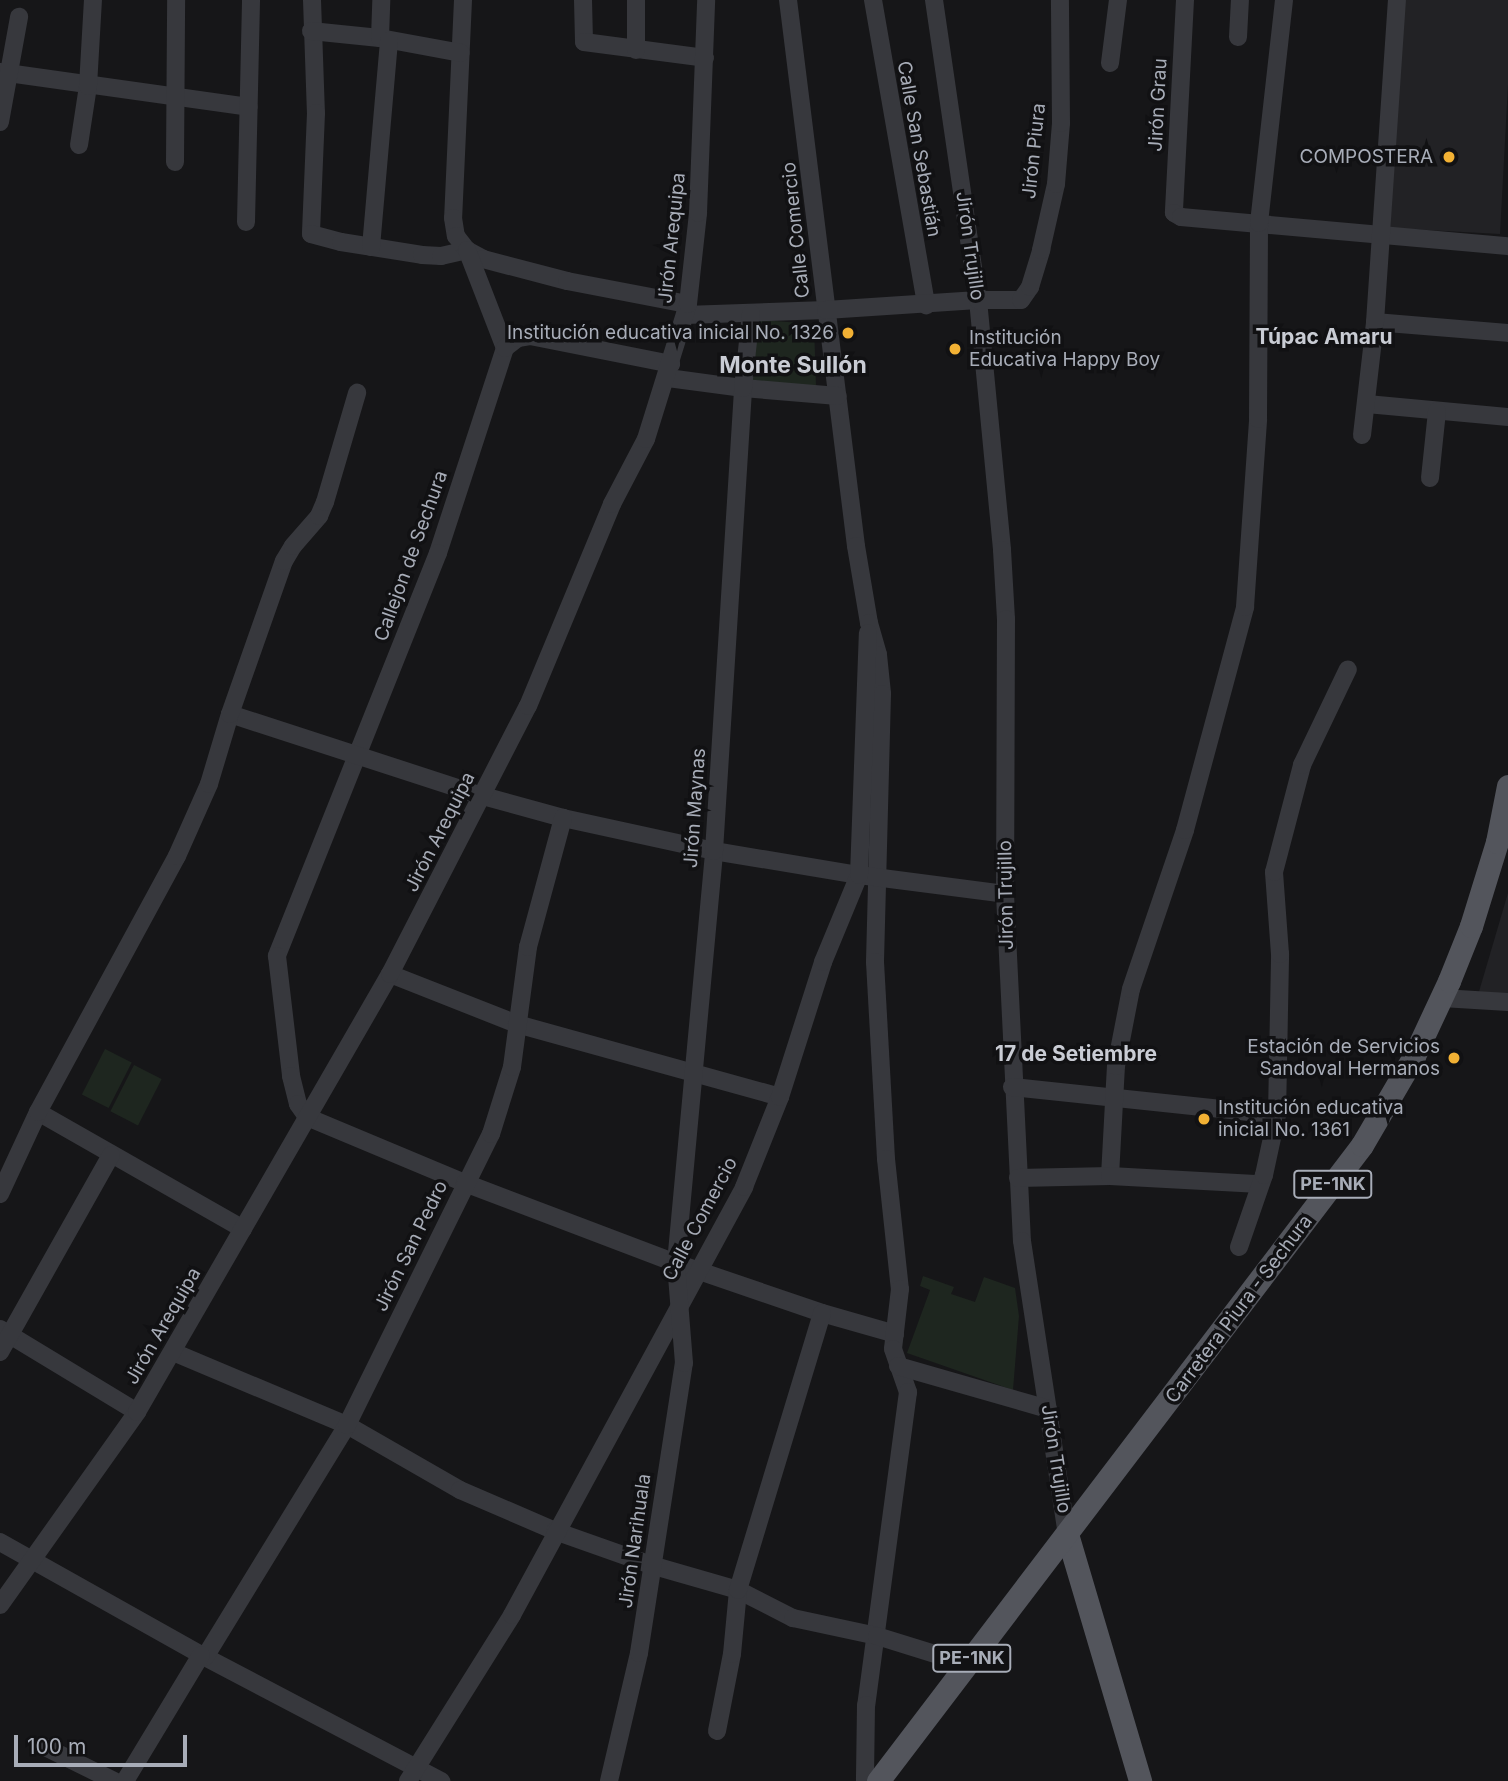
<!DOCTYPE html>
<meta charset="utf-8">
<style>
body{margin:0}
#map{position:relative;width:1508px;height:1781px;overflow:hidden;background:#161618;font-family:Inter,sans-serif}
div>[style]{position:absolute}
.built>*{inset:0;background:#222225}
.green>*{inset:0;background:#1e261f;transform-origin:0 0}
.minor>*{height:18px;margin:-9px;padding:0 9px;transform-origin:9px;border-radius:9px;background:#37383d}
.major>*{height:23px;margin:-11.5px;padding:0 11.5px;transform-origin:11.5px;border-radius:11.5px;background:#53555c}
.dots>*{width:19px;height:19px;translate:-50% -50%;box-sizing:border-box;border:4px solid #111113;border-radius:50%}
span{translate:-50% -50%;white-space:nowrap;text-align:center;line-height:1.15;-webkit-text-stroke:7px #111113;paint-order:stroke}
.shield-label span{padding:2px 5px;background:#111113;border:2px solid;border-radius:5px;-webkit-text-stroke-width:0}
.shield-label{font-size:18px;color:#a8adb8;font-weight:700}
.street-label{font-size:19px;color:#a8adb8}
.poi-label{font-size:19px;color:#a8adb8}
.right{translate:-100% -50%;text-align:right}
.left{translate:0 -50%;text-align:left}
.neighbourhood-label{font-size:21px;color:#c9ccd4;font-weight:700}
.quarter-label{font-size:23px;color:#c9ccd4;font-weight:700}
.scale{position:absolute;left:14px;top:1735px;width:173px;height:32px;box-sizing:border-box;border:4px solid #a8adb8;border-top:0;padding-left:9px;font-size:21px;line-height:24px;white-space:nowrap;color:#a8adb8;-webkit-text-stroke:5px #111113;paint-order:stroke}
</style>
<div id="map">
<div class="built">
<i style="clip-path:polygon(1403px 0,1508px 0,1508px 85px,1500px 234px,1390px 228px)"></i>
<i style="clip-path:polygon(1508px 893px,1508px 996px,1478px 995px)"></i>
</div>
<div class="green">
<i style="clip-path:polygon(762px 320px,814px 324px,816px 386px,753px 382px,751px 378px,757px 325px)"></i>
<i style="left:105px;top:1049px;width:30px;height:51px;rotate:27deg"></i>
<i style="left:134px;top:1065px;width:31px;height:52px;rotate:27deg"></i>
<i style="clip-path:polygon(923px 1276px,954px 1287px,951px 1294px,975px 1302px,984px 1277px,1015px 1288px,1019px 1316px,1013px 1390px,907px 1353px,930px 1290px,920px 1286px)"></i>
</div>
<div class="minor">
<i style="left:312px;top:0;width:113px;rotate:88deg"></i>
<i style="left:316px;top:113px;width:121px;rotate:92.4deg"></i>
<i style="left:311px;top:234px;width:31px;rotate:15deg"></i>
<i style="left:341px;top:242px;width:82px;rotate:9.1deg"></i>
<i style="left:422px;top:255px;width:19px;rotate:3deg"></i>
<i style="left:441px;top:256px;width:27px;rotate:-13deg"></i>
<i style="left:467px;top:250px;width:18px;rotate:29deg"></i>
<i style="left:483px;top:259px;width:87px;rotate:14.7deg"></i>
<i style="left:567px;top:281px;width:123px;rotate:10.8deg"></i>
<i style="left:463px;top:0;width:218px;rotate:92.6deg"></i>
<i style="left:453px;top:218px;width:18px;rotate:81deg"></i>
<i style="left:456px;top:236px;width:18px;rotate:52deg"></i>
<i style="left:467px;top:250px;width:105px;rotate:68.8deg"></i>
<i style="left:505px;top:348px;width:216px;rotate:108.1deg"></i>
<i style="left:438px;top:553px;width:434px;rotate:111.8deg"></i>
<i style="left:277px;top:956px;width:121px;rotate:83.3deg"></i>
<i style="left:291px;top:1076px;width:29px;rotate:76deg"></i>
<i style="left:298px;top:1104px;width:16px;rotate:55deg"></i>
<i style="left:307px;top:1117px;width:171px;rotate:22.7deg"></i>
<i style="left:465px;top:1183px;width:226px;rotate:20.8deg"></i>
<i style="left:676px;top:1263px;width:154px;rotate:18.9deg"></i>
<i style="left:822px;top:1313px;width:76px;rotate:16deg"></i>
<i style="left:583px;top:0;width:42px;rotate:88.6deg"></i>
<i style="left:584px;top:42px;width:122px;rotate:7.5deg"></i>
<i style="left:636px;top:0;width:50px;rotate:90deg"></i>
<i style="left:788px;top:0;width:550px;rotate:82.9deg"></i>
<i style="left:856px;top:546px;width:78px;rotate:80.4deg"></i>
<i style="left:869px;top:623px;width:33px;rotate:74deg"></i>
<i style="left:878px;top:655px;width:39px;rotate:84deg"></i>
<i style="left:882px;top:694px;width:268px;rotate:91.5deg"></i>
<i style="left:875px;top:962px;width:197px;rotate:86.8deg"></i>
<i style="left:886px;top:1159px;width:131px;rotate:83.9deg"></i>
<i style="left:900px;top:1289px;width:60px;rotate:96.7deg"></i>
<i style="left:893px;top:1349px;width:46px;rotate:70.8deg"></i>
<i style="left:908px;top:1392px;width:316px;rotate:97.6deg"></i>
<i style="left:866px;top:1705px;width:76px;rotate:90.8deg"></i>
<i style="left:873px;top:0;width:310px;rotate:80.1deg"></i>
<i style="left:934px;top:0;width:303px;rotate:81.7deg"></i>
<i style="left:978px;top:300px;width:251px;rotate:84.5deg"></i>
<i style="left:1002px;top:550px;width:69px;rotate:86.7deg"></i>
<i style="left:1006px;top:619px;width:275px;rotate:90.2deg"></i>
<i style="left:1005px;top:894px;width:347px;rotate:87.2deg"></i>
<i style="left:1022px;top:1241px;width:296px;rotate:81.3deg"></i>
<i style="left:1185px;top:0;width:213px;rotate:93deg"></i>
<i style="left:1174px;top:213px;width:8px;rotate:30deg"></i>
<i style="left:1181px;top:217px;width:328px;rotate:5.1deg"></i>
<i style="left:311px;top:31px;width:69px;rotate:5.8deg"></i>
<i style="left:380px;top:38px;width:82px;rotate:10.5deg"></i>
<i style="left:1238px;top:37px;width:37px;rotate:-87deg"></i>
<i style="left:380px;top:38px;width:38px;rotate:-88deg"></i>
<i style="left:1110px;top:63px;width:64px;rotate:-82.8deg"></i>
<i style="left:0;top:72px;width:251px;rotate:8deg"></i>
<i style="left:0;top:122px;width:107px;rotate:-79.7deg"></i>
<i style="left:79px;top:145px;width:60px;rotate:-81.3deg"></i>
<i style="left:88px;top:86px;width:86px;rotate:-86.7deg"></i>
<i style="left:175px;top:162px;width:162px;rotate:-89.6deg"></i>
<i style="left:246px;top:222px;width:222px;rotate:-88.7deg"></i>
<i style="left:371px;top:247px;width:207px;rotate:-85deg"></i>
<i style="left:685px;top:315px;width:141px;rotate:-2deg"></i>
<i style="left:826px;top:310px;width:152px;rotate:-3.8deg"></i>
<i style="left:978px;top:300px;width:43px"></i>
<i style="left:1021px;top:300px;width:16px;rotate:-55deg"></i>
<i style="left:1030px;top:287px;width:39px;rotate:-73deg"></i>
<i style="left:1041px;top:250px;width:68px;rotate:-77.2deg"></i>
<i style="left:1056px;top:184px;width:61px;rotate:-85.3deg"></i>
<i style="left:1061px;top:123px;width:123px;rotate:-90.5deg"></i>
<i style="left:1375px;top:322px;width:133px;rotate:4.7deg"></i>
<i style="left:505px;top:348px;width:16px;rotate:-38deg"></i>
<i style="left:518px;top:338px;width:12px;rotate:-9deg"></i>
<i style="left:530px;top:336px;width:144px;rotate:11.2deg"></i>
<i style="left:668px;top:378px;width:76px;rotate:7.6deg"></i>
<i style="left:743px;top:388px;width:95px;rotate:4.8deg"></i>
<i style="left:1367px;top:404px;width:142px;rotate:5.3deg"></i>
<i style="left:1362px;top:435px;width:114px;rotate:-83.4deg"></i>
<i style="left:1375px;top:322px;width:323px;rotate:-86.1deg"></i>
<i style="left:1430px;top:478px;width:67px;rotate:-84deg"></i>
<i style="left:230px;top:714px;width:266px;rotate:18deg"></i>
<i style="left:483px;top:796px;width:83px;rotate:15.4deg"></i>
<i style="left:563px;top:818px;width:155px;rotate:12.3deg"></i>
<i style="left:714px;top:851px;width:147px;rotate:9.4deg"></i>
<i style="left:859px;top:875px;width:147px;rotate:7.4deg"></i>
<i style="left:390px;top:974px;width:136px;rotate:21.5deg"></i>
<i style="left:517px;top:1024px;width:273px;rotate:15.5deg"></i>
<i style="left:1442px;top:998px;width:66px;rotate:3.5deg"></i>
<i style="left:1012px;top:1087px;width:266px;rotate:6deg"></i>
<i style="left:38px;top:1112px;width:236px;rotate:29.7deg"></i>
<i style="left:1110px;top:1176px;width:110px;rotate:-86.9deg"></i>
<i style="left:1116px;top:1066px;width:78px;rotate:-79deg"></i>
<i style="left:1131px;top:989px;width:168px;rotate:-71.2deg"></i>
<i style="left:1185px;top:830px;width:231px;rotate:-74.9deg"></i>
<i style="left:1245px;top:607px;width:188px;rotate:-86deg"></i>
<i style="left:1258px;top:419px;width:196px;rotate:-89.7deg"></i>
<i style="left:1259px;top:223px;width:224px;rotate:-83.6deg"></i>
<i style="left:1018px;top:1178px;width:92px;rotate:-1.2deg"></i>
<i style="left:1110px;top:1176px;width:150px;rotate:3.1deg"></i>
<i style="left:0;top:1194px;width:90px;rotate:-65.1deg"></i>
<i style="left:38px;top:1112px;width:291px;rotate:-61.5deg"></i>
<i style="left:177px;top:856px;width:79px;rotate:-66deg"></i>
<i style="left:209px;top:784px;width:73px;rotate:-73.3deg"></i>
<i style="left:230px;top:714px;width:162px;rotate:-70.6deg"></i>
<i style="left:284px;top:561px;width:17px;rotate:-59deg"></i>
<i style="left:293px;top:546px;width:40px;rotate:-49deg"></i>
<i style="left:319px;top:516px;width:15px;rotate:-67deg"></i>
<i style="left:325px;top:502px;width:114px;rotate:-73.6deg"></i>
<i style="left:1239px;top:1247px;width:76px;rotate:-70.9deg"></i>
<i style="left:1264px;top:1175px;width:61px;rotate:-77.8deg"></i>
<i style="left:1277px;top:1115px;width:161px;rotate:-88.9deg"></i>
<i style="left:1280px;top:954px;width:82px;rotate:-94.2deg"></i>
<i style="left:1274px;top:872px;width:111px;rotate:-75.3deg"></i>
<i style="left:1302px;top:765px;width:106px;rotate:-64.4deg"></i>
<i style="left:0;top:1329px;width:160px;rotate:31.2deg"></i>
<i style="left:0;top:1352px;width:226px;rotate:-60.6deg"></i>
<i style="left:173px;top:1352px;width:189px;rotate:22.8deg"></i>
<i style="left:347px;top:1425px;width:130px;rotate:29.9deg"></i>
<i style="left:460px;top:1490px;width:103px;rotate:23.3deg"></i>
<i style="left:555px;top:1531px;width:102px;rotate:19.5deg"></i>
<i style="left:651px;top:1565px;width:91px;rotate:16deg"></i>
<i style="left:738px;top:1590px;width:62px;rotate:27deg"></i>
<i style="left:793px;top:1618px;width:86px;rotate:12.1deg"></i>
<i style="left:877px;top:1636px;width:94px;rotate:17.3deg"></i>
<i style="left:898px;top:1366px;width:156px;rotate:16deg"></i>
<i style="left:0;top:1542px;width:235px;rotate:29.3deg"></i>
<i style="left:205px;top:1657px;width:267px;rotate:27.7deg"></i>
<i style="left:0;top:1605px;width:237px;rotate:-54.6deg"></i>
<i style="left:137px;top:1412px;width:506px;rotate:-59.99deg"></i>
<i style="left:390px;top:974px;width:301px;rotate:-62.8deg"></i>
<i style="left:528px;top:706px;width:219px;rotate:-67.4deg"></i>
<i style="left:612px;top:504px;width:73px;rotate:-62.4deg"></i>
<i style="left:646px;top:439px;width:141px;rotate:-72.7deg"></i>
<i style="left:688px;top:304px;width:92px;rotate:-83.7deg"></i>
<i style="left:698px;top:213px;width:213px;rotate:-87.8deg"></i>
<i style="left:205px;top:1657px;width:272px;rotate:-58.5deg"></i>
<i style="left:347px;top:1425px;width:325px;rotate:-63.7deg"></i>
<i style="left:491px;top:1134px;width:70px;rotate:-72.6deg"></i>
<i style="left:512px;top:1067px;width:121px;rotate:-82.4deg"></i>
<i style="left:528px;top:947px;width:134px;rotate:-74.8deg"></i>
<i style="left:717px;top:1731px;width:78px;rotate:-79deg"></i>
<i style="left:732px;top:1654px;width:64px;rotate:-84.6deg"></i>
<i style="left:738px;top:1590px;width:289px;rotate:-73.1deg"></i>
<i style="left:47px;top:1748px;width:75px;rotate:26.2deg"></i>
<i style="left:125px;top:1781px;width:147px;rotate:-58.9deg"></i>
<i style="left:408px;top:1781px;width:196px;rotate:-57.9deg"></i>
<i style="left:512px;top:1615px;width:487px;rotate:-61.5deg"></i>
<i style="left:744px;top:1187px;width:97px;rotate:-68.2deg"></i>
<i style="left:780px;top:1097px;width:142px;rotate:-72.3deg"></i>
<i style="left:823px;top:962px;width:94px;rotate:-67.5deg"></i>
<i style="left:859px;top:875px;width:242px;rotate:-87.9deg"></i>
<i style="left:609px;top:1781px;width:131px;rotate:-76.8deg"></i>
<i style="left:639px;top:1653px;width:293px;rotate:-81.2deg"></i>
<i style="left:684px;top:1363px;width:100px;rotate:-94.6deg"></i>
<i style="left:676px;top:1263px;width:414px;rotate:-84.7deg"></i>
<i style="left:714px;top:851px;width:464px;rotate:-86.4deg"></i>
<i style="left:743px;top:388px;width:75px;rotate:-83.9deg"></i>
</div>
<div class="major">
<i style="left:1067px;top:1534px;width:258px;rotate:73.5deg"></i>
<i style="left:878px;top:1781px;width:799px;rotate:-52.73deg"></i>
<i style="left:1362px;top:1145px;width:103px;rotate:-59.7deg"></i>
<i style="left:1414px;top:1056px;width:83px;rotate:-65deg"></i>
<i style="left:1449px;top:981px;width:59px;rotate:-68.2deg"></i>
<i style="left:1471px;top:926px;width:88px;rotate:-72.8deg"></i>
<i style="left:1497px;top:842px;width:57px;rotate:-78.9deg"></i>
</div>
<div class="dots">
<i style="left:1449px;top:157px;background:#f2b134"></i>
<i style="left:848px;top:333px;background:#f2b134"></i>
<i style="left:955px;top:349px;background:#f2b134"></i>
<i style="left:1454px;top:1058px;background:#f2b134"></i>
<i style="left:1204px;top:1119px;background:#f2b134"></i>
</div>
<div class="shield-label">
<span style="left:1333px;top:1184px">PE-1NK</span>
<span style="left:972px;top:1658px">PE-1NK</span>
</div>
<div class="street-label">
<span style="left:1158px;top:105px;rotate:-87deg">Jirón Grau</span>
<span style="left:919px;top:149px;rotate:80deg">Calle San Sebastián</span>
<span style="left:1034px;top:151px;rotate:-84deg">Jirón Piura</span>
<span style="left:796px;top:230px;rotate:-96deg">Calle Comercio</span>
<span style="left:672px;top:238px;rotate:-84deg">Jirón Arequipa</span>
<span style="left:970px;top:246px;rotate:82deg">Jirón Trujillo</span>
<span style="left:411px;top:556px;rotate:-70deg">Callejon de Sechura</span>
<span style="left:695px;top:808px;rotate:-86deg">Jirón Maynas</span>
<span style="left:440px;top:832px;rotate:-63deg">Jirón Arequipa</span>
<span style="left:1006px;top:895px;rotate:-91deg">Jirón Trujillo</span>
<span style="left:700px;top:1219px;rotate:-62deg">Calle Comercio</span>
<span style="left:411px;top:1246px;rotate:-64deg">Jirón San Pedro</span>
<span style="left:1239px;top:1309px;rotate:-53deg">Carretera Piura - Sechura</span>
<span style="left:163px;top:1326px;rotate:-60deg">Jirón Arequipa</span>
<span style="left:1056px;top:1459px;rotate:81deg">Jirón Trujillo</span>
<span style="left:635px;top:1541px;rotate:-82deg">Jirón Narihuala</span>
</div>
<div class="poi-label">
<span class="right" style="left:1433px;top:157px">COMPOSTERA</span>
<span class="right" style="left:834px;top:333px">Institución educativa inicial No. 1326</span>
<span class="left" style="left:969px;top:349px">Institución<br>Educativa Happy Boy</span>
<span class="right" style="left:1440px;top:1058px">Estación de Servicios<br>Sandoval Hermanos</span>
<span class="left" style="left:1218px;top:1119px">Institución educativa<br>inicial No. 1361</span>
</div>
<div class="neighbourhood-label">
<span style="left:1324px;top:337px">Túpac Amaru</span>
<span style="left:1076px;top:1054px">17 de Setiembre</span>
</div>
<div class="quarter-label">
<span style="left:793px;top:365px">Monte Sullón</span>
</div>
<div class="scale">100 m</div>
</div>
